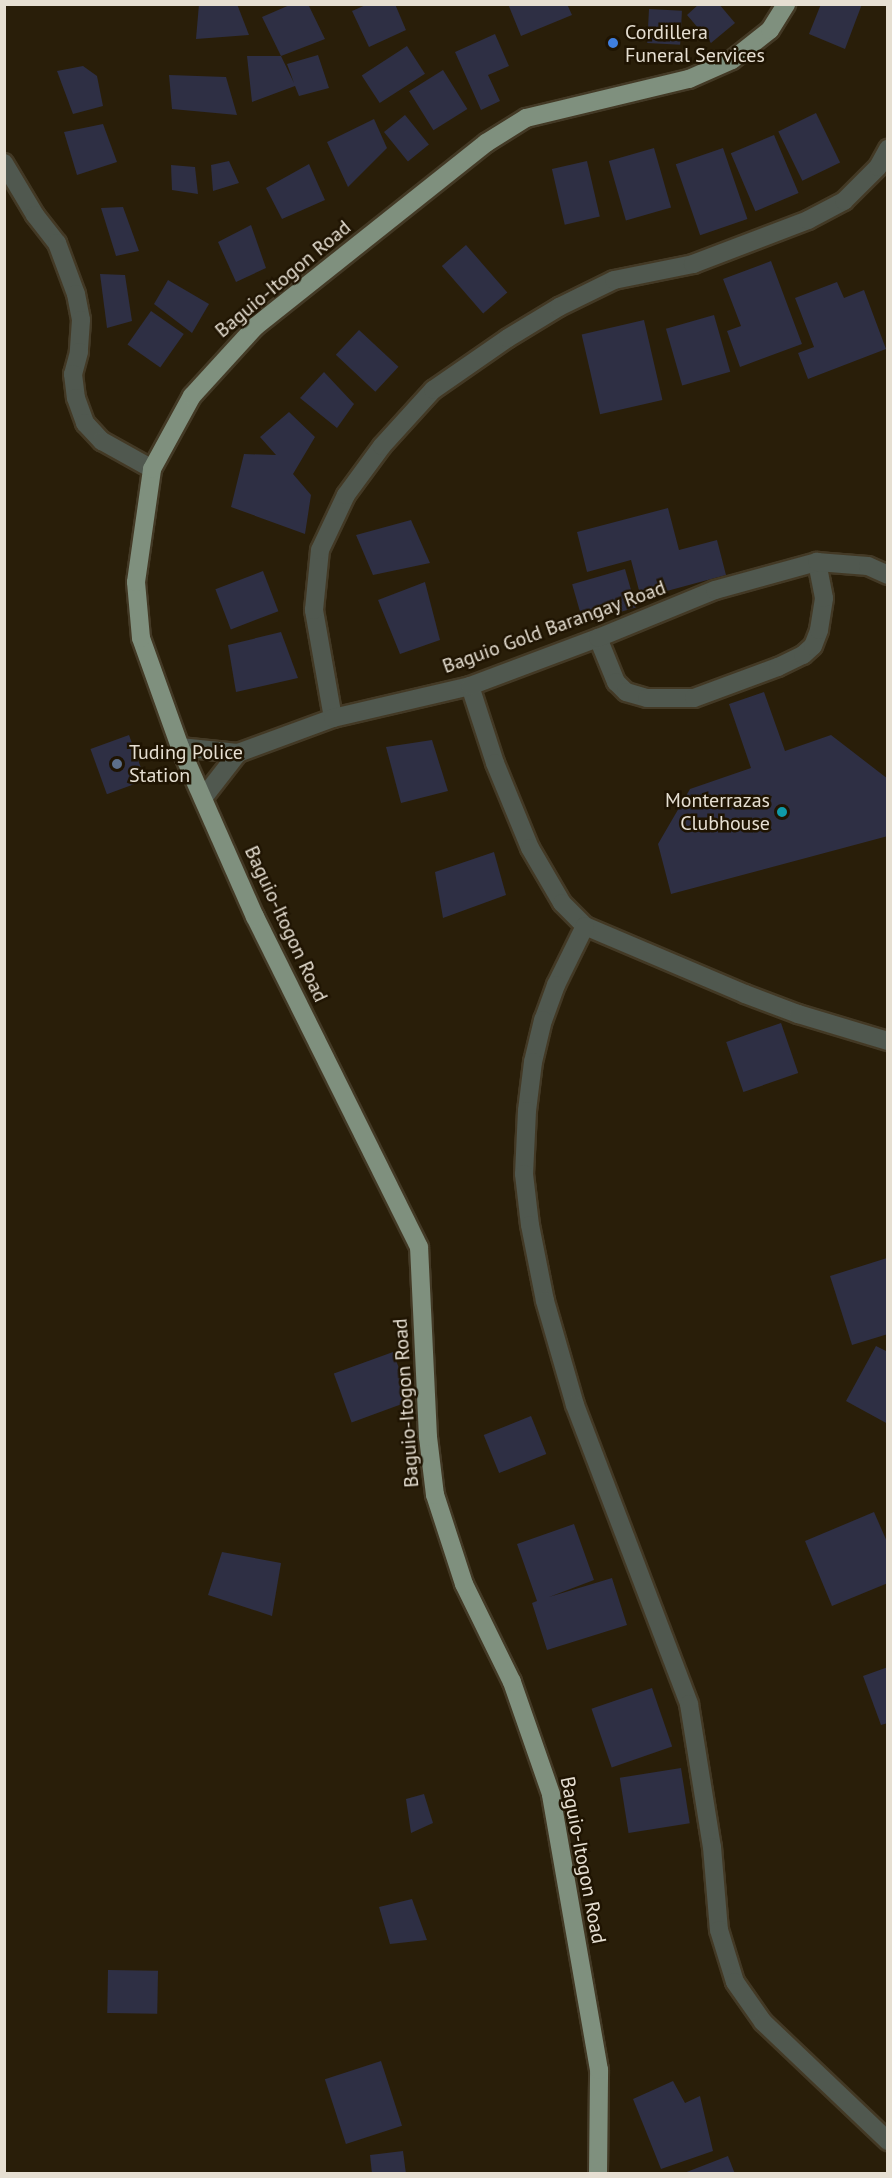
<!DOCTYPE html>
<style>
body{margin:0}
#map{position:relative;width:892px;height:2178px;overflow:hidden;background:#291e09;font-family:"PT Sans",sans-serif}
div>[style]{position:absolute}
.building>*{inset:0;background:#2e2f44;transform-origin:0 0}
.roads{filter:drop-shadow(2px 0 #433925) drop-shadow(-2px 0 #433925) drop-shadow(0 2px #433925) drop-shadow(0 -2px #433925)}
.minor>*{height:18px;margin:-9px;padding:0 9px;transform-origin:9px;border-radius:9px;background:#50584f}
.major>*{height:18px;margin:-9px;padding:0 9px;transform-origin:9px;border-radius:9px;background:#7f907e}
.dots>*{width:16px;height:16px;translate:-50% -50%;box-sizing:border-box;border:3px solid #1f1402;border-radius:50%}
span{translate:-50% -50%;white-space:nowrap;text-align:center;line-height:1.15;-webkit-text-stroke:5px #1f1402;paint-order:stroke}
.poi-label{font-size:20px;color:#e6dfd2}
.left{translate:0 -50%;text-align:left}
.right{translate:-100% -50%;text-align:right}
.street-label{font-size:20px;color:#e6dfd2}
.frame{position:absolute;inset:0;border:6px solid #e6dfd2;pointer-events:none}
</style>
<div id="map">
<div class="building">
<i style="clip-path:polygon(199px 4px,237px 4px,249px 35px,196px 39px)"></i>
<i style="clip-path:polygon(292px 4px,308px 4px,325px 39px,281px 56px,262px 17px)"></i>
<i style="clip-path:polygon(368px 4px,395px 4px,406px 30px,369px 47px,352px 11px)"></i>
<i style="clip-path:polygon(508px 4px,567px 4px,572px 15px,521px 36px)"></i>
<i style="clip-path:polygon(699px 4px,719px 4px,735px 23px,711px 43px,687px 15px)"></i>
<i style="clip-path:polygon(821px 4px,862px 4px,845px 49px,809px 34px)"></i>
<i style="left:649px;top:9px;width:33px;height:34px;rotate:3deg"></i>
<i style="clip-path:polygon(495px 34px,509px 66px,488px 75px,500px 101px,481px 110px,455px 52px)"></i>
<i style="left:407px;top:46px;width:33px;height:54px;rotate:57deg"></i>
<i style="clip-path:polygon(318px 55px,329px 88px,299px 96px,295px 86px,252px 102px,247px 56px,281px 56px,294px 83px,287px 64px)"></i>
<i style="clip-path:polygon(83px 66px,97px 76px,103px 106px,73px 114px,57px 71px)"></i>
<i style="left:443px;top:70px;width:46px;height:40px;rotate:58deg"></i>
<i style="clip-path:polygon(169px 75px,226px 77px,237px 115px,172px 109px)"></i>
<i style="left:816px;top:113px;width:55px;height:42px;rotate:64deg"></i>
<i style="left:405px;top:115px;width:38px;height:27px;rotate:51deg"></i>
<i style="clip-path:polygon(374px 119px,387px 148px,348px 187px,327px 142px)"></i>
<i style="clip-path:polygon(103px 124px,117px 162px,77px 175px,64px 132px)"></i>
<i style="left:774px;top:135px;width:63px;height:47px;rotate:67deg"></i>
<i style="left:654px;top:148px;width:62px;height:47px;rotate:74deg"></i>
<i style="left:723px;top:148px;width:75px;height:50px;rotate:71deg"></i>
<i style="clip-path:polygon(229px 161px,239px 183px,213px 191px,211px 165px)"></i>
<i style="left:587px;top:161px;width:57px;height:36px;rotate:77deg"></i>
<i style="clip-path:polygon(309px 164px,325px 200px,282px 219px,266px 188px)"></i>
<i style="clip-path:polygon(171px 165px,195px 167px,198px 194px,172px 190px)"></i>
<i style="clip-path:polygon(123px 207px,139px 251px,116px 256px,101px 208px)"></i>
<i style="clip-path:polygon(251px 225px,266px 268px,236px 282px,218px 242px)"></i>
<i style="left:466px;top:245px;width:63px;height:32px;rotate:49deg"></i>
<i style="clip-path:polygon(771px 261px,802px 344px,740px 367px,727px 331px,741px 326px,723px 279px)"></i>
<i style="clip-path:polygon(100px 274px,125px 275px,132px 321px,107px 328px)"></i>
<i style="clip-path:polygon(168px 280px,209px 304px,192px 333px,154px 304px)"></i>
<i style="clip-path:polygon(837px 282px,844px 298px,864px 290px,886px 349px,808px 379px,798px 353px,814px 347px,795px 298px)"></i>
<i style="left:151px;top:311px;width:40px;height:41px;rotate:35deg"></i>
<i style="left:714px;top:315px;width:59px;height:50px;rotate:74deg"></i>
<i style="left:644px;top:320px;width:82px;height:64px;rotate:77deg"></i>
<i style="left:359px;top:330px;width:54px;height:34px;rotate:43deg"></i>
<i style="clip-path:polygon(324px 372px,354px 404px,337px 428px,300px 398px)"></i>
<i style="clip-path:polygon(289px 412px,315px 437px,293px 474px,311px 495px,305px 534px,231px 507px,244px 454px,276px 455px,260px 437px)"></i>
<i style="clip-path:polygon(668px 508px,679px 550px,717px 540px,726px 575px,641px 598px,631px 560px,587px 572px,577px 532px)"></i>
<i style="clip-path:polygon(411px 520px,430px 563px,373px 575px,356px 535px)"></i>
<i style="left:625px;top:569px;width:40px;height:55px;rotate:74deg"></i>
<i style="left:263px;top:571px;width:43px;height:51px;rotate:69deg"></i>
<i style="clip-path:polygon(425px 582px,440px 640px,400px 654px,378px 600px)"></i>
<i style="clip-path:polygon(281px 632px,298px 678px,236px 692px,228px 645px)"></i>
<i style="clip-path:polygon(764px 692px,785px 751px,831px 735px,888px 779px,888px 836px,671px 894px,658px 844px,690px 789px,751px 768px,729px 704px)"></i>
<i style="left:129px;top:735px;width:48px;height:41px;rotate:70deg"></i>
<i style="clip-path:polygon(432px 740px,448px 791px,401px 803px,386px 747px)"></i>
<i style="clip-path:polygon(494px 852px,506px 895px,443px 918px,435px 872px)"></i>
<i style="left:781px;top:1023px;width:53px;height:58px;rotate:71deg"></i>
<i style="clip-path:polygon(887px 1258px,888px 1334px,852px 1345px,830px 1276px)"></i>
<i style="clip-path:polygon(876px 1346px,888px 1352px,888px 1424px,846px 1401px)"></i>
<i style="left:393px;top:1352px;width:52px;height:63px;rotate:70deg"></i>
<i style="left:531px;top:1416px;width:41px;height:51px;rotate:68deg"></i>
<i style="clip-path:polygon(874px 1512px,888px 1544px,888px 1583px,832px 1606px,805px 1541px)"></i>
<i style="clip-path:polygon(574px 1524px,594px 1580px,549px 1597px,612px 1578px,627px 1625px,547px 1650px,532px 1603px,537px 1601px,517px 1544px)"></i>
<i style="clip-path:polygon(222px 1552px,281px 1563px,272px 1616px,208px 1595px)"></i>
<i style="clip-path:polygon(888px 1667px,888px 1723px,881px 1725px,863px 1676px)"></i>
<i style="left:652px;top:1688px;width:62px;height:64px;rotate:71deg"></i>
<i style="left:681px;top:1768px;width:56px;height:62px;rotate:81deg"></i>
<i style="clip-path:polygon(424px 1794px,433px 1823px,411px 1833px,406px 1799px)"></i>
<i style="clip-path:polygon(412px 1899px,427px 1940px,390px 1944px,379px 1907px)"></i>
<i style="left:108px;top:1970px;width:50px;height:43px;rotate:1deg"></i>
<i style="left:381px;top:2061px;width:68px;height:59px;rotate:72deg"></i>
<i style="clip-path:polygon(673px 2081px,685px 2103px,700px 2096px,713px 2151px,661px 2169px,633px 2099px)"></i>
<i style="clip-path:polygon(403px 2151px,406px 2174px,372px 2174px,370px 2155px)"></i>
<i style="clip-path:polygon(728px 2156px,735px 2174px,684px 2174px,684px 2173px)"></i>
</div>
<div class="roads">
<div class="minor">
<i style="left:4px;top:163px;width:61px;rotate:59.2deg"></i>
<i style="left:35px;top:215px;width:36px;rotate:52deg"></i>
<i style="left:57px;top:243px;width:54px;rotate:69.6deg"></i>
<i style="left:76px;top:294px;width:26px;rotate:79deg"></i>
<i style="left:81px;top:320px;width:32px;rotate:94deg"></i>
<i style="left:79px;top:352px;width:23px;rotate:105deg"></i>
<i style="left:73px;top:374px;width:24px;rotate:83deg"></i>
<i style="left:76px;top:398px;width:27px;rotate:70deg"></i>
<i style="left:85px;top:423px;width:25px;rotate:47deg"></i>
<i style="left:102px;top:441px;width:57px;rotate:29.2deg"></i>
<i style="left:598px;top:638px;width:48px;rotate:67.8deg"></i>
<i style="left:616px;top:682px;width:14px;rotate:45deg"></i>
<i style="left:626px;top:692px;width:22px;rotate:16deg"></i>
<i style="left:647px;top:698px;width:47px"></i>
<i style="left:694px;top:698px;width:90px;rotate:-20.3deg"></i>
<i style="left:778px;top:667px;width:28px;rotate:-26deg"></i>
<i style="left:803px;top:655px;width:13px;rotate:-42deg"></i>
<i style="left:813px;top:646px;width:17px;rotate:-69deg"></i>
<i style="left:819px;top:630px;width:32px;rotate:-81deg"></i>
<i style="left:824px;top:598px;width:37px;rotate:-101deg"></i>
<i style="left:470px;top:686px;width:81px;rotate:72deg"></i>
<i style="left:495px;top:763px;width:92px;rotate:67.6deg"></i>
<i style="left:530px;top:848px;width:64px;rotate:59.8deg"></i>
<i style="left:562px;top:903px;width:33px;rotate:45deg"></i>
<i style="left:585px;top:926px;width:174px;rotate:23deg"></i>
<i style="left:745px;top:994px;width:57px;rotate:20.7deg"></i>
<i style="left:798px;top:1014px;width:94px;rotate:16.7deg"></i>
<i style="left:333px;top:718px;width:110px;rotate:-100deg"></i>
<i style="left:314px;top:610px;width:60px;rotate:-84.3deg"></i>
<i style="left:320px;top:550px;width:61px;rotate:-64.7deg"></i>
<i style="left:346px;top:495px;width:61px;rotate:-53.7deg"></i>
<i style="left:382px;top:446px;width:76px;rotate:-47.7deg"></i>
<i style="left:433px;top:390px;width:91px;rotate:-34.7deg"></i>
<i style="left:508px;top:338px;width:60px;rotate:-31.3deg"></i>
<i style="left:559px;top:307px;width:61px;rotate:-26.1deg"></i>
<i style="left:614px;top:280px;width:81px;rotate:-11.4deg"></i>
<i style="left:693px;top:264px;width:123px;rotate:-20.9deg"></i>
<i style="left:808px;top:220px;width:41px;rotate:-27.8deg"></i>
<i style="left:844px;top:201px;width:48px;rotate:-45deg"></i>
<i style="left:878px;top:167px;width:21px;rotate:-61deg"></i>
<i style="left:180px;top:747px;width:58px;rotate:5.9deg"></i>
<i style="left:238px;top:753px;width:101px;rotate:-20.2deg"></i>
<i style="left:333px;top:718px;width:141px;rotate:-13.1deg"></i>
<i style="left:470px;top:686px;width:137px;rotate:-20.6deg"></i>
<i style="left:598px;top:638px;width:126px;rotate:-22.3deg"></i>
<i style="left:715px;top:590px;width:106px;rotate:-15.4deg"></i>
<i style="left:817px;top:562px;width:51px;rotate:4.5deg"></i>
<i style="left:868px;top:566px;width:22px;rotate:24deg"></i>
<i style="left:203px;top:798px;width:57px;rotate:-52.1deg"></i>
<i style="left:585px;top:926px;width:66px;rotate:116.2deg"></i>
<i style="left:556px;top:985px;width:37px;rotate:110deg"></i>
<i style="left:543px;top:1020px;width:43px;rotate:103.4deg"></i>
<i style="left:533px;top:1062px;width:49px;rotate:97deg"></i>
<i style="left:527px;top:1111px;width:63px;rotate:92.7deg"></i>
<i style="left:524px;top:1174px;width:51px;rotate:83.3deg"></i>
<i style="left:530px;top:1225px;width:77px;rotate:78.8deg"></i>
<i style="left:545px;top:1301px;width:108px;rotate:73.9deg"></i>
<i style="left:575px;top:1405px;width:320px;rotate:69.1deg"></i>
<i style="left:689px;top:1704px;width:145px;rotate:80.9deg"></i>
<i style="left:712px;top:1847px;width:83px;rotate:85.2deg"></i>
<i style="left:719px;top:1930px;width:54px;rotate:72.9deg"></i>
<i style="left:735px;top:1982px;width:49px;rotate:55deg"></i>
<i style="left:763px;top:2022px;width:173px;rotate:43.6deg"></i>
</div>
<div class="major">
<i style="left:598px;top:2174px;width:104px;rotate:-89.4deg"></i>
<i style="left:599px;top:2070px;width:280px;rotate:-99.9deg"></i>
<i style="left:551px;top:1794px;width:119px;rotate:-109.2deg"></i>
<i style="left:512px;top:1682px;width:109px;rotate:-116.1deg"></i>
<i style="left:464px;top:1584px;width:94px;rotate:-108deg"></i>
<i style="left:435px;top:1495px;width:58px;rotate:-96.9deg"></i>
<i style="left:428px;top:1437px;width:190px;rotate:-92.7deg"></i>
<i style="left:419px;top:1247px;width:369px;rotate:-116.4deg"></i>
<i style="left:255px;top:917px;width:186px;rotate:-113.8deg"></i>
<i style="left:180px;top:747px;width:116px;rotate:-109.7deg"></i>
<i style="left:141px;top:638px;width:56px;rotate:-95.1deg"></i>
<i style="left:136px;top:582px;width:114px;rotate:-81.9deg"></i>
<i style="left:152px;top:469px;width:83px;rotate:-61.3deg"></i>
<i style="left:192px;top:396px;width:95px;rotate:-47.6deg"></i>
<i style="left:256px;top:326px;width:294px;rotate:-38.5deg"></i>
<i style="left:486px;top:143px;width:47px;rotate:-32deg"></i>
<i style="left:526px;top:118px;width:168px;rotate:-13.5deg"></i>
<i style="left:689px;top:79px;width:47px;rotate:-23.8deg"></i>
<i style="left:732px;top:60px;width:48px;rotate:-38.3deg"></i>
<i style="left:770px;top:30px;width:31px;rotate:-58deg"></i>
</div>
</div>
<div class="dots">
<i style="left:613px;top:43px;background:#3f7fe0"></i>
<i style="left:117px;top:764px;background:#5c6f8a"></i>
<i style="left:782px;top:812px;background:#0f9aa8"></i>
</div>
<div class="poi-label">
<span class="left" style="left:625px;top:44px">Cordillera<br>Funeral Services</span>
<span class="left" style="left:129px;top:764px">Tuding Police<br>Station</span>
<span class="right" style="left:770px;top:812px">Monterrazas<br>Clubhouse</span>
</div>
<div class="street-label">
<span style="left:283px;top:279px;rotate:-40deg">Baguio-Itogon Road</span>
<span style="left:554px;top:627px;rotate:-20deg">Baguio Gold Barangay Road</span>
<span style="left:286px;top:924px;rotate:65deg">Baguio-Itogon Road</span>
<span style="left:406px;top:1403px;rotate:-94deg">Baguio-Itogon Road</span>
<span style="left:583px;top:1860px;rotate:79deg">Baguio-Itogon Road</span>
</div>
<div class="frame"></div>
</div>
